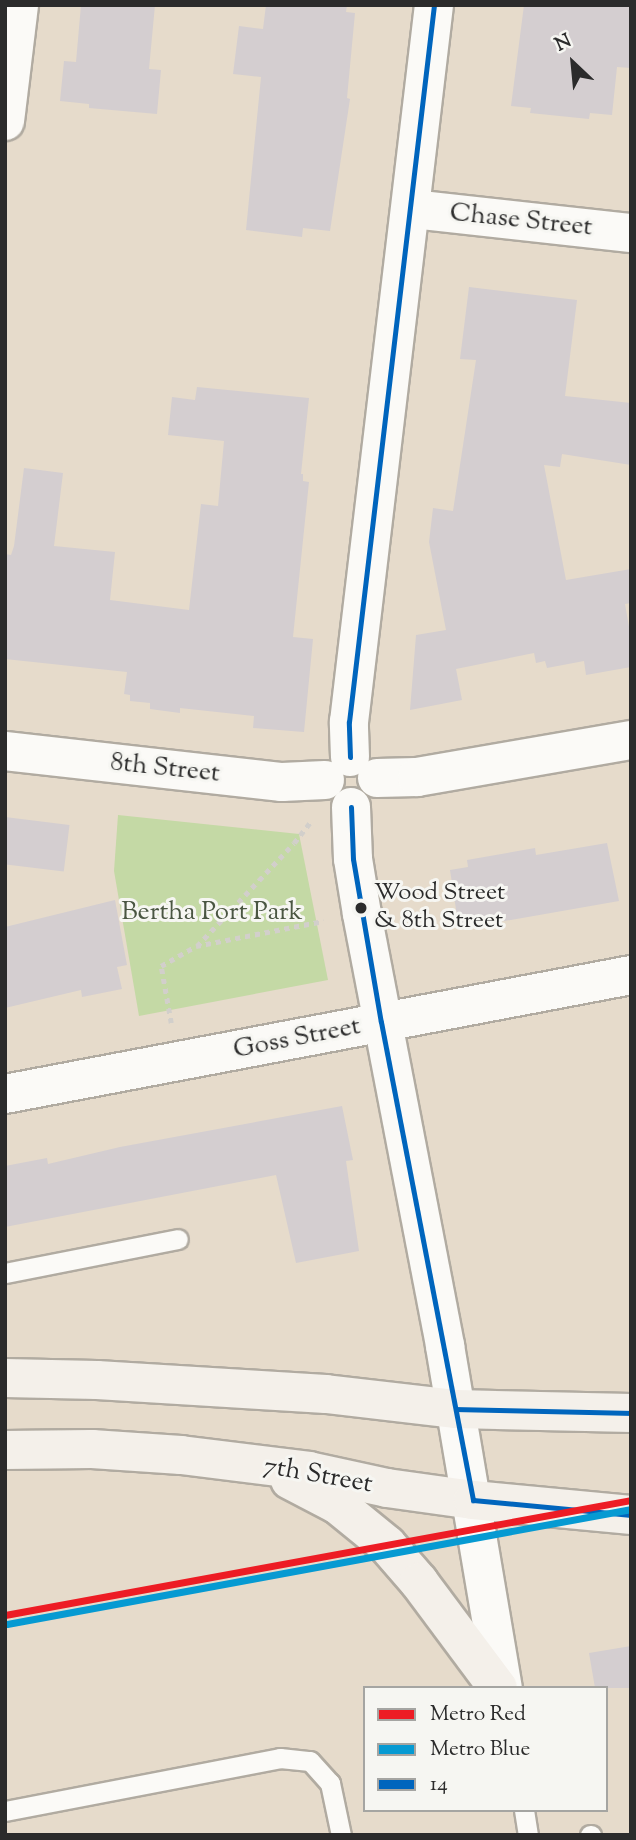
<!DOCTYPE html>
<style>
body{margin:0}
#map{position:relative;width:636px;height:1840px;overflow:hidden;background:#e6dbcb;font-family:"Sorts Mill Goudy",serif}
div>[style]{position:absolute}
.green>*{inset:0;background:#c4d9a5}
.building>*{inset:0;background:#d4ced0;transform-origin:0 0}
.path>*{height:4.5px;margin-top:-2.25px;transform-origin:0;background:repeating-linear-gradient(90deg,#d2cfcb 0 5px,transparent 0 10px)}
.roads{filter:drop-shadow(2px 0 #b1aba1) drop-shadow(-2px 0 #b1aba1) drop-shadow(0 2px #b1aba1) drop-shadow(0 -2px #b1aba1)}
.service>*{height:19px;margin:-9.5px;padding:0 9.5px;transform-origin:9.5px;border-radius:9.5px;background:#fbfaf7}
.minor>*{height:38px;margin:-19px;padding:0 19px;transform-origin:19px;border-radius:19px;background:#fbfaf7}
.secondary>*{height:38px;margin:-19px;padding:0 19px;transform-origin:19px;border-radius:19px;background:#f4f0ea}
.bus-1>*{height:5px;margin:-2.5px;padding:0 2.5px;transform-origin:2.5px;border-radius:2.5px;background:#0065bd}
.metro-1>*{height:7px;margin:-3.5px;padding:0 3.5px;transform-origin:3.5px;border-radius:3.5px;background:#ed1c24}
.metro-2>*{height:7px;margin:-3.5px;padding:0 3.5px;transform-origin:3.5px;border-radius:3.5px;background:#069ad2}
.dots>*{width:19px;height:19px;translate:-50% -50%;box-sizing:border-box;border:4px solid #f6f6f2;border-radius:50%}
span{translate:-50% -50%;white-space:nowrap;text-align:center;line-height:1.15;-webkit-text-stroke:6px #f6f6f2;paint-order:stroke}
.bus-label{font-size:24px;color:#2b2b2b}
.left{translate:0 -50%;text-align:left}
.street-label{font-size:26px;color:#2b2b2b}
.park-label{font-size:26px;color:#4a5642}
.frame{position:absolute;inset:0;border:7px solid #2b2b2b;pointer-events:none}
.legend{position:absolute;left:363px;top:1686px;width:245px;height:126px;box-sizing:border-box;background:#f6f6f2;border:2px solid #a5a5a2;margin:0;padding:9px 12px;list-style:none;font-size:21px;color:#2b2b2b}
.legend li{display:flex;align-items:center;gap:14px;height:35px}
.legend b{width:35px;border:2px solid #a5a5a2}
.north{position:absolute;left:538px;top:28px;width:70px;height:70px;-webkit-text-stroke:5px #f6f6f2;paint-order:stroke;rotate:334deg;font-size:19px;font-weight:700;line-height:28px;text-align:center;color:#2b2b2b}
.north::after{content:'';display:block;margin:auto;width:24px;height:32px;background:#2b2b2b;clip-path:polygon(50% 0,100% 100%,50% 72%,0 100%)}
</style>
<div id="map">
<div class="green">
<i style="clip-path:polygon(118px 815px,299px 834px,328px 980px,139px 1016px,114px 871px)"></i>
</div>
<div class="building">
<i style="clip-path:polygon(81px 5px,155px 5px,149px 69px,161px 70px,157px 114px,89px 108px,89px 104px,60px 101px,64px 61px,76px 62px)"></i>
<i style="clip-path:polygon(266px 5px,347px 5px,346px 12px,355px 13px,347px 98px,350px 99px,330px 231px,303px 228px,302px 237px,246px 230px,261px 77px,233px 74px,239px 26px,263px 29px)"></i>
<i style="clip-path:polygon(524px 5px,631px 5px,631px 68px,617px 67px,612px 115px,590px 113px,589px 119px,530px 113px,531px 108px,511px 106px)"></i>
<i style="clip-path:polygon(469px 287px,577px 300px,565px 396px,631px 403px,631px 465px,562px 454px,560px 467px,544px 465px,566px 580px,631px 569px,631px 603px,625px 604px,631px 638px,631px 667px,586px 675px,584px 661px,547px 668px,545px 661px,536px 663px,534px 653px,456px 669px,462px 700px,410px 710px,416px 635px,446px 630px,429px 542px,433px 508px,453px 511px,476px 360px,460px 359px)"></i>
<i style="clip-path:polygon(197px 387px,309px 398px,301px 474px,303px 474px,303px 481px,309px 482px,293px 637px,313px 639px,304px 732px,253px 728px,254px 716px,180px 708px,180px 713px,150px 709px,150px 703px,130px 701px,130px 695px,124px 694px,127px 672px,5px 659px,5px 554px,11px 555px,14px 546px,24px 468px,63px 473px,54px 546px,115px 552px,110px 600px,189px 610px,201px 504px,218px 506px,224px 441px,168px 435px,172px 397px,195px 400px)"></i>
<i style="left:5px;top:817px;width:65px;height:47px;rotate:7deg"></i>
<i style="clip-path:polygon(607px 843px,619px 901px,459px 929px,450px 870px,468px 867px,467px 860px,535px 848px,536px 855px)"></i>
<i style="clip-path:polygon(115px 900px,127px 965px,117px 967px,122px 989px,82px 997px,81px 990px,5px 1008px,5px 927px)"></i>
<i style="clip-path:polygon(342px 1106px,353px 1160px,346px 1161px,359px 1251px,296px 1263px,276px 1175px,5px 1227px,5px 1166px,47px 1158px,48px 1164px,120px 1147px)"></i>
<i style="clip-path:polygon(631px 1646px,631px 1688px,595px 1688px,589px 1653px)"></i>
</div>
<div class="path">
<i style="left:197px;top:946px;width:141px;rotate:-46.7deg"></i>
<i style="left:294px;top:843px;width:28px;rotate:-52deg"></i>
<i style="left:171px;top:1023px;width:58px;rotate:-100deg"></i>
<i style="left:161px;top:966px;width:40px;rotate:-29.7deg"></i>
<i style="left:196px;top:946px;width:130px;rotate:-11.1deg"></i>
</div>
<div class="roads">
<div class="service">
<i style="left:5px;top:1273px;width:176px;rotate:-11.1deg"></i>
<i style="left:524px;top:1810px;width:25px;rotate:81deg"></i>
<i style="left:5px;top:1811px;width:280px;rotate:-10.9deg"></i>
<i style="left:280px;top:1758px;width:30px;rotate:6deg"></i>
<i style="left:310px;top:1761px;width:30px;rotate:48deg"></i>
<i style="left:330px;top:1783px;width:53px;rotate:78.1deg"></i>
<i style="left:590px;top:1835px;width:1px"></i>
</div>
<div class="minor">
<i style="left:5px;top:121px;width:117px;rotate:-83.1deg"></i>
<i style="left:412px;top:209px;width:220px;rotate:6.3deg"></i>
<i style="left:5px;top:751px;width:279px;rotate:6.4deg"></i>
<i style="left:282px;top:782px;width:43px;rotate:-2.7deg"></i>
<i style="left:350px;top:757px;width:35px;rotate:-92deg"></i>
<i style="left:349px;top:722px;width:722px;rotate:-83.24deg"></i>
<i style="left:377px;top:778px;width:40px;rotate:-1.4deg"></i>
<i style="left:417px;top:777px;width:217px;rotate:-9.8deg"></i>
<i style="left:351px;top:807px;width:52px;rotate:87.8deg"></i>
<i style="left:353px;top:859px;width:56px;rotate:80.7deg"></i>
<i style="left:362px;top:914px;width:440px;rotate:79.1deg"></i>
<i style="left:445px;top:1346px;width:347px;rotate:80.4deg"></i>
<i style="left:5px;top:1094px;width:637px;rotate:-10.76deg"></i>
</div>
<div class="secondary">
<i style="left:5px;top:1378px;width:92px;rotate:1.2deg"></i>
<i style="left:97px;top:1380px;width:229px;rotate:3.5deg"></i>
<i style="left:326px;top:1394px;width:131px;rotate:6.6deg"></i>
<i style="left:456px;top:1409px;width:175px;rotate:1.3deg"></i>
<i style="left:5px;top:1450px;width:87px;rotate:-0.7deg"></i>
<i style="left:92px;top:1449px;width:89px;rotate:3.9deg"></i>
<i style="left:181px;top:1455px;width:129px;rotate:7.1deg"></i>
<i style="left:309px;top:1471px;width:80px;rotate:12.3deg"></i>
<i style="left:387px;top:1488px;width:87px;rotate:7.9deg"></i>
<i style="left:473px;top:1500px;width:159px;rotate:5.4deg"></i>
<i style="left:290px;top:1480px;width:54px;rotate:27.5deg"></i>
<i style="left:338px;top:1505px;width:63px;rotate:39.2deg"></i>
<i style="left:387px;top:1545px;width:49px;rotate:49.1deg"></i>
<i style="left:419px;top:1582px;width:132px;rotate:53.3deg"></i>
</div>
</div>
<div class="bus-1">
<i style="left:350px;top:757px;width:35px;rotate:-92deg"></i>
<i style="left:349px;top:722px;width:722px;rotate:-83.24deg"></i>
<i style="left:351px;top:807px;width:52px;rotate:87.8deg"></i>
<i style="left:353px;top:859px;width:165px;rotate:80.3deg"></i>
<i style="left:381px;top:1022px;width:487px;rotate:79.1deg"></i>
<i style="left:473px;top:1500px;width:159px;rotate:5.4deg"></i>
<i style="left:456px;top:1409px;width:175px;rotate:1.3deg"></i>
</div>
<div class="metro-1">
<i style="left:5px;top:1615px;width:636px;rotate:-10.41deg"></i>
</div>
<div class="metro-2">
<i style="left:7px;top:1624px;width:635px;rotate:-10.44deg"></i>
</div>
<div class="dots">
<i style="left:361px;top:908px;background:#2b2b2b"></i>
</div>
<div class="bus-label">
<span class="left" style="left:374px;top:908px">Wood Street<br>&amp; 8th Street</span>
</div>
<div class="street-label">
<span style="left:521px;top:221px;rotate:6deg">Chase Street</span>
<span style="left:165px;top:769px;rotate:6deg">8th Street</span>
<span style="left:297px;top:1039px;rotate:-11deg">Goss Street</span>
<span style="left:318px;top:1476px;rotate:10deg">7th Street</span>
</div>
<div class="park-label">
<span style="left:212px;top:913px">Bertha Port Park</span>
</div>
<div class="frame"></div>
<ul class="legend">
<li><b style="height:9px;background:#ed1c24"></b>Metro Red</li>
<li><b style="height:9px;background:#069ad2"></b>Metro Blue</li>
<li><b style="height:9px;background:#0065bd"></b>14</li>
</ul>
<div class="north">N</div>
</div>
